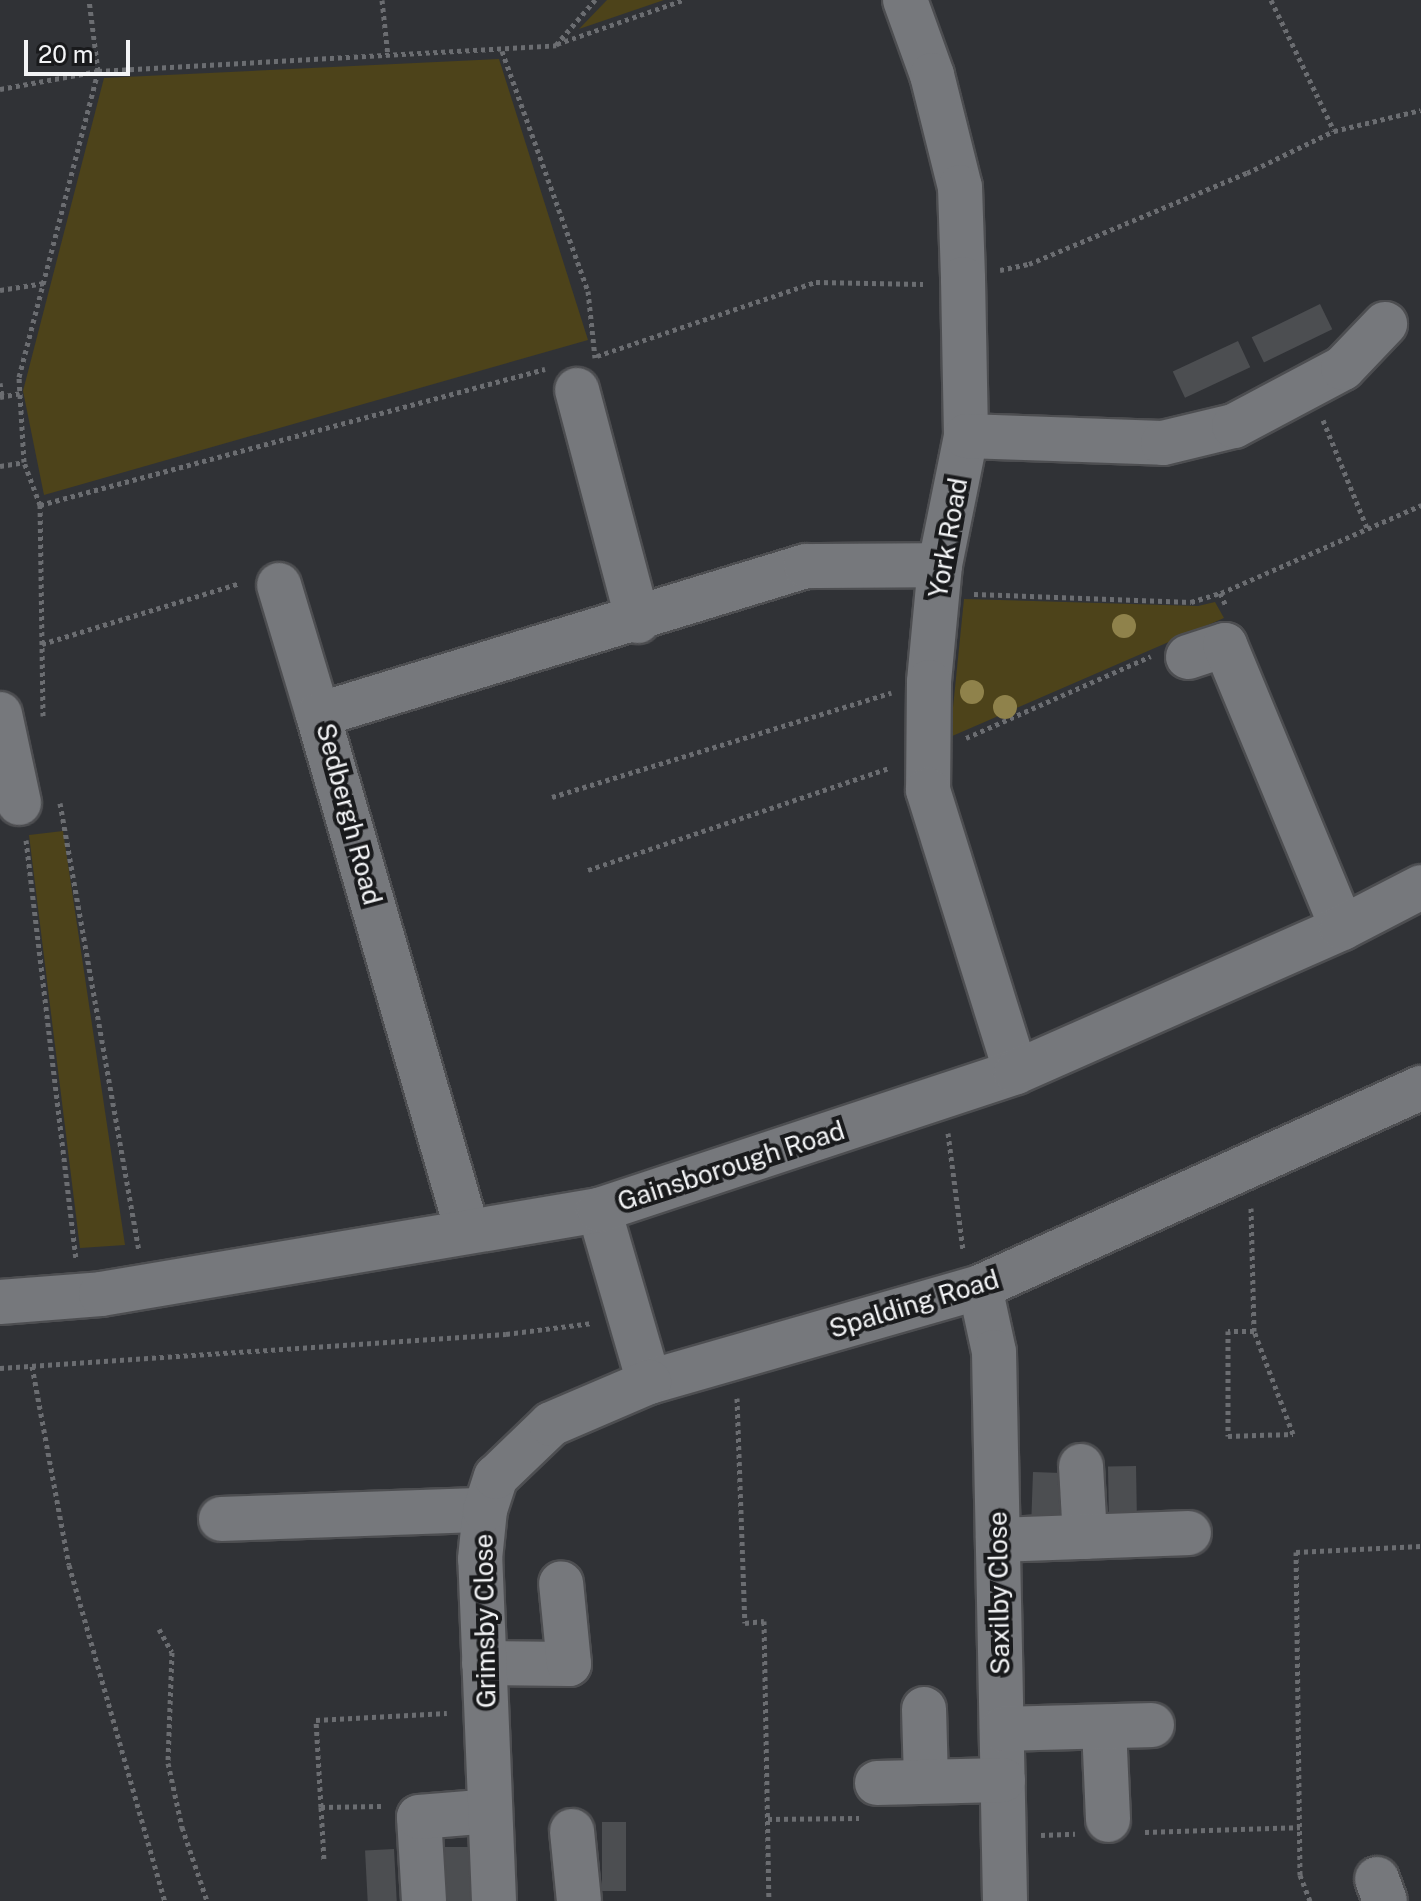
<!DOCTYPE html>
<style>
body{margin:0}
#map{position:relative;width:1421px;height:1901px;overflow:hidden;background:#303236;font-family:"Public Sans",sans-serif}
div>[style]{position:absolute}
.green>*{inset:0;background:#4d431a}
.building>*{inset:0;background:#4c4e51;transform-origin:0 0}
.path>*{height:5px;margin-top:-2.5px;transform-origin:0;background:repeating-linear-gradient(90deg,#6b6d71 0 4px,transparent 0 8px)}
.roads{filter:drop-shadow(2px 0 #4d4e51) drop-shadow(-2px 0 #4d4e51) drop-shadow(0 2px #4d4e51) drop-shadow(0 -2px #4d4e51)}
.minor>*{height:44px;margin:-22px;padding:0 22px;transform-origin:22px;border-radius:22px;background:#76787c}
.trees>*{width:24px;height:24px;margin:-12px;border-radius:50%;background:#8f824b}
span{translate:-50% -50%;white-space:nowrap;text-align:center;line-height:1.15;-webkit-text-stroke:8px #191a1c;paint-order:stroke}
.street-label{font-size:26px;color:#f3f4f6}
.scale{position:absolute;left:24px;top:40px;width:106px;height:36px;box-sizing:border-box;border:4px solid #f3f4f6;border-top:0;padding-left:10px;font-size:24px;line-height:28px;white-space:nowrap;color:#f3f4f6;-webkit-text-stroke:6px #191a1c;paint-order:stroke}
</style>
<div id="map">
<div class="green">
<i style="clip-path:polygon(607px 0,664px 0,579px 29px)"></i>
<i style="clip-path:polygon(499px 59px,588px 340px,44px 495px,23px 391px,104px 78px)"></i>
<i style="clip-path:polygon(964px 599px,1198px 606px,1215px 602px,1224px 618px,950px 737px)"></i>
<i style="clip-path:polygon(63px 831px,125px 1245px,80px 1248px,29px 835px)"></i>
</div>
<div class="building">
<i style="left:1320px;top:304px;width:28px;height:76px;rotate:64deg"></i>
<i style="left:1238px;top:341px;width:29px;height:72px;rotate:65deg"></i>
<i style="left:1136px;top:1466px;width:56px;height:28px;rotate:89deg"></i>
<i style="left:1033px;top:1472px;width:28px;height:56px;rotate:2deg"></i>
<i style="left:602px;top:1822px;width:24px;height:69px"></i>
<i style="left:440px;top:1847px;width:30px;height:54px"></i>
<i style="left:394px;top:1849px;width:52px;height:29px;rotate:87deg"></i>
</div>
<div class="path">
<i style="left:382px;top:0;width:56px;rotate:83.9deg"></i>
<i style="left:1271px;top:0;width:145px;rotate:64.3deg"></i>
<i style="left:557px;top:44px;width:133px;rotate:-19.2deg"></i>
<i style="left:502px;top:51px;width:255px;rotate:70.3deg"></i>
<i style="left:588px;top:291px;width:67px;rotate:84deg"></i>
<i style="left:0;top:89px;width:100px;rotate:-10.4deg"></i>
<i style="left:98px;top:71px;width:72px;rotate:-97.2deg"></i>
<i style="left:1000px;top:270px;width:30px;rotate:-12deg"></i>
<i style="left:1029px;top:264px;width:236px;rotate:-22.7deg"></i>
<i style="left:1247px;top:173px;width:97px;rotate:-25.8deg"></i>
<i style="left:1334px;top:131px;width:89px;rotate:-13.6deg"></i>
<i style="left:0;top:290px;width:45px;rotate:-9deg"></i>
<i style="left:597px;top:356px;width:231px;rotate:-18.7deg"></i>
<i style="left:816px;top:282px;width:107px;rotate:1.1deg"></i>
<i style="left:0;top:383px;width:13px;rotate:81deg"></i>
<i style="left:0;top:397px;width:20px;rotate:-11deg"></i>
<i style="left:1323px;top:420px;width:117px;rotate:67.8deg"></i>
<i style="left:0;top:466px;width:24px;rotate:-9deg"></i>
<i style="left:40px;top:505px;width:523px;rotate:-15.07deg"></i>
<i style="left:1221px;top:593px;width:219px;rotate:-23.7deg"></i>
<i style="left:974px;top:594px;width:217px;rotate:2.1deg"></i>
<i style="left:1191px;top:602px;width:30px;rotate:-17deg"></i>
<i style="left:1220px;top:593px;width:14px;rotate:65deg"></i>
<i style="left:42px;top:644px;width:207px;rotate:-17.1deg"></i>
<i style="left:43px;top:716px;width:211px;rotate:-90.8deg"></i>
<i style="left:40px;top:505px;width:46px;rotate:-110.4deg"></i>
<i style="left:24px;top:462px;width:85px;rotate:-93.4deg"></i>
<i style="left:19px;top:377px;width:316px;rotate:-75.5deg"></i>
<i style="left:98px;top:71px;width:459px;rotate:-3.2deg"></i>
<i style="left:556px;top:45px;width:60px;rotate:-49.1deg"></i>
<i style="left:966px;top:738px;width:202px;rotate:-23.9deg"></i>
<i style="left:552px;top:797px;width:355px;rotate:-17.1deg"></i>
<i style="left:60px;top:803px;width:454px;rotate:80deg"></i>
<i style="left:26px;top:840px;width:422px;rotate:83.2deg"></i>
<i style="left:588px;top:870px;width:319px;rotate:-18.7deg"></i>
<i style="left:948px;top:1133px;width:118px;rotate:82.7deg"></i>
<i style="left:1251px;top:1208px;width:123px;rotate:88.6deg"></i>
<i style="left:1254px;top:1331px;width:26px;rotate:180deg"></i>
<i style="left:1228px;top:1331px;width:105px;rotate:90deg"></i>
<i style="left:1228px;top:1436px;width:65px;rotate:-1.8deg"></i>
<i style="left:1293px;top:1434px;width:110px;rotate:-110.7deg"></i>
<i style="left:32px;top:1366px;width:202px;rotate:79.5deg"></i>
<i style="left:69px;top:1565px;width:349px;rotate:74.1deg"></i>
<i style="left:0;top:1368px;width:507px;rotate:-3.84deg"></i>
<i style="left:506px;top:1334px;width:87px;rotate:-7.3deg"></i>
<i style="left:737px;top:1398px;width:225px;rotate:88deg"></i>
<i style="left:745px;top:1623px;width:19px;rotate:-6deg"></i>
<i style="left:764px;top:1621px;width:280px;rotate:89deg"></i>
<i style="left:159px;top:1629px;width:26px;rotate:61deg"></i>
<i style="left:172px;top:1652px;width:111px;rotate:92.1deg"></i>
<i style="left:168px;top:1763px;width:66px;rotate:77.7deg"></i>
<i style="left:182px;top:1827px;width:78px;rotate:71.3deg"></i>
<i style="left:381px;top:1806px;width:60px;rotate:179deg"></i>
<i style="left:321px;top:1807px;width:87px;rotate:-93.3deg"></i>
<i style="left:316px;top:1720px;width:131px;rotate:-3.1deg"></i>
<i style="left:321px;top:1807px;width:54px;rotate:86.8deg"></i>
<i style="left:768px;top:1819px;width:91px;rotate:-0.6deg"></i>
<i style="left:1145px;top:1832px;width:155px;rotate:-1.8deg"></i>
<i style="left:1041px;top:1835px;width:34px;rotate:-2deg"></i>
<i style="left:1310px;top:1901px;width:28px;rotate:-111deg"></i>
<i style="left:1300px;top:1875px;width:323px;rotate:-90.7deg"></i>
<i style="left:1296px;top:1552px;width:125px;rotate:-2.7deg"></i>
</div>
<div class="roads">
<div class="minor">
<i style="left:905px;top:0;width:80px;rotate:70.2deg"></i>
<i style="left:932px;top:75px;width:115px;rotate:76deg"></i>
<i style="left:960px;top:187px;width:92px;rotate:88.1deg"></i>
<i style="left:963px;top:279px;width:157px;rotate:88.9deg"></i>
<i style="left:966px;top:436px;width:132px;rotate:101.4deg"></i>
<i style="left:940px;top:565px;width:118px;rotate:95.4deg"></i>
<i style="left:929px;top:682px;width:108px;rotate:90.5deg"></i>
<i style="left:928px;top:790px;width:295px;rotate:72.7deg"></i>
<i style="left:577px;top:390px;width:239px;rotate:75.2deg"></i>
<i style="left:966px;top:436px;width:197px;rotate:2deg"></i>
<i style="left:1163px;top:443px;width:73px;rotate:-13.5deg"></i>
<i style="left:1234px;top:426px;width:123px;rotate:-28deg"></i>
<i style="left:1343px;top:368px;width:61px;rotate:-46.3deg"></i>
<i style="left:279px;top:585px;width:136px;rotate:73.3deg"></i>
<i style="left:1188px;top:657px;width:39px;rotate:-18deg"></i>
<i style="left:1225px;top:645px;width:306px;rotate:67.5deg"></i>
<i style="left:0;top:714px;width:91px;rotate:77.9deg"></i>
<i style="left:599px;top:1210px;width:179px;rotate:73.8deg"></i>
<i style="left:649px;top:1382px;width:344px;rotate:-16deg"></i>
<i style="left:980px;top:1287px;width:484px;rotate:-24.3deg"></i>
<i style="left:467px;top:1230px;width:536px;rotate:-106.14deg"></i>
<i style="left:318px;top:715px;width:510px;rotate:-16.98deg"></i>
<i style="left:806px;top:566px;width:134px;rotate:-0.4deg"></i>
<i style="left:980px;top:1287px;width:66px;rotate:77.8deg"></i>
<i style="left:994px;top:1352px;width:549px;rotate:88.85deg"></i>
<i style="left:0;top:1302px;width:101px;rotate:-4.5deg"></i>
<i style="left:101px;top:1294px;width:505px;rotate:-9.57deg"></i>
<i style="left:599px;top:1210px;width:439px;rotate:-18.3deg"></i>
<i style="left:1016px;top:1072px;width:356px;rotate:-23.8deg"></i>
<i style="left:1342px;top:928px;width:89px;rotate:-27.4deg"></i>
<i style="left:1081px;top:1466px;width:71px;rotate:86.8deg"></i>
<i style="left:221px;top:1519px;width:264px;rotate:-2deg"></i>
<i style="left:998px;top:1540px;width:191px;rotate:-2.1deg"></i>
<i style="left:484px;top:1663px;width:85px;rotate:0.7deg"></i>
<i style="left:569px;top:1664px;width:81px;rotate:-95.6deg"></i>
<i style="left:924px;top:1709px;width:72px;rotate:88.4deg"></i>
<i style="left:1104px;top:1727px;width:93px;rotate:87.5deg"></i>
<i style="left:1002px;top:1729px;width:150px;rotate:-1.5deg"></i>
<i style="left:877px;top:1783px;width:126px;rotate:-1.4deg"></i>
<i style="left:572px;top:1831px;width:70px;rotate:84.3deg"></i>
<i style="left:1377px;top:1879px;width:23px;rotate:70deg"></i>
<i style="left:424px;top:1901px;width:84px;rotate:-93.4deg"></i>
<i style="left:419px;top:1817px;width:71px;rotate:-4.8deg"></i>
<i style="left:494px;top:1901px;width:342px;rotate:-92.3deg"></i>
<i style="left:480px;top:1559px;width:49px;rotate:-84.2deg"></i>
<i style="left:485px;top:1510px;width:35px;rotate:-72deg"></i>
<i style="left:496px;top:1477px;width:76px;rotate:-43.9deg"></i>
<i style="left:551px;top:1424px;width:107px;rotate:-23.2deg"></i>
</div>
</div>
<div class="trees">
<i style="left:1124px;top:626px"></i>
<i style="left:972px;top:692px"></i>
<i style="left:1005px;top:707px"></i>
</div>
<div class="street-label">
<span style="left:948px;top:538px;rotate:-80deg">York Road</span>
<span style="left:349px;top:814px;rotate:75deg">Sedbergh Road</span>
<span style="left:731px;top:1166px;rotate:-18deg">Gainsborough Road</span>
<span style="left:914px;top:1304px;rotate:-17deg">Spalding Road</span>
<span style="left:999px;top:1593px;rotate:-91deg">Saxilby Close</span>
<span style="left:485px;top:1621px;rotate:-91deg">Grimsby Close</span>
</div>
<div class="scale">20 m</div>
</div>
